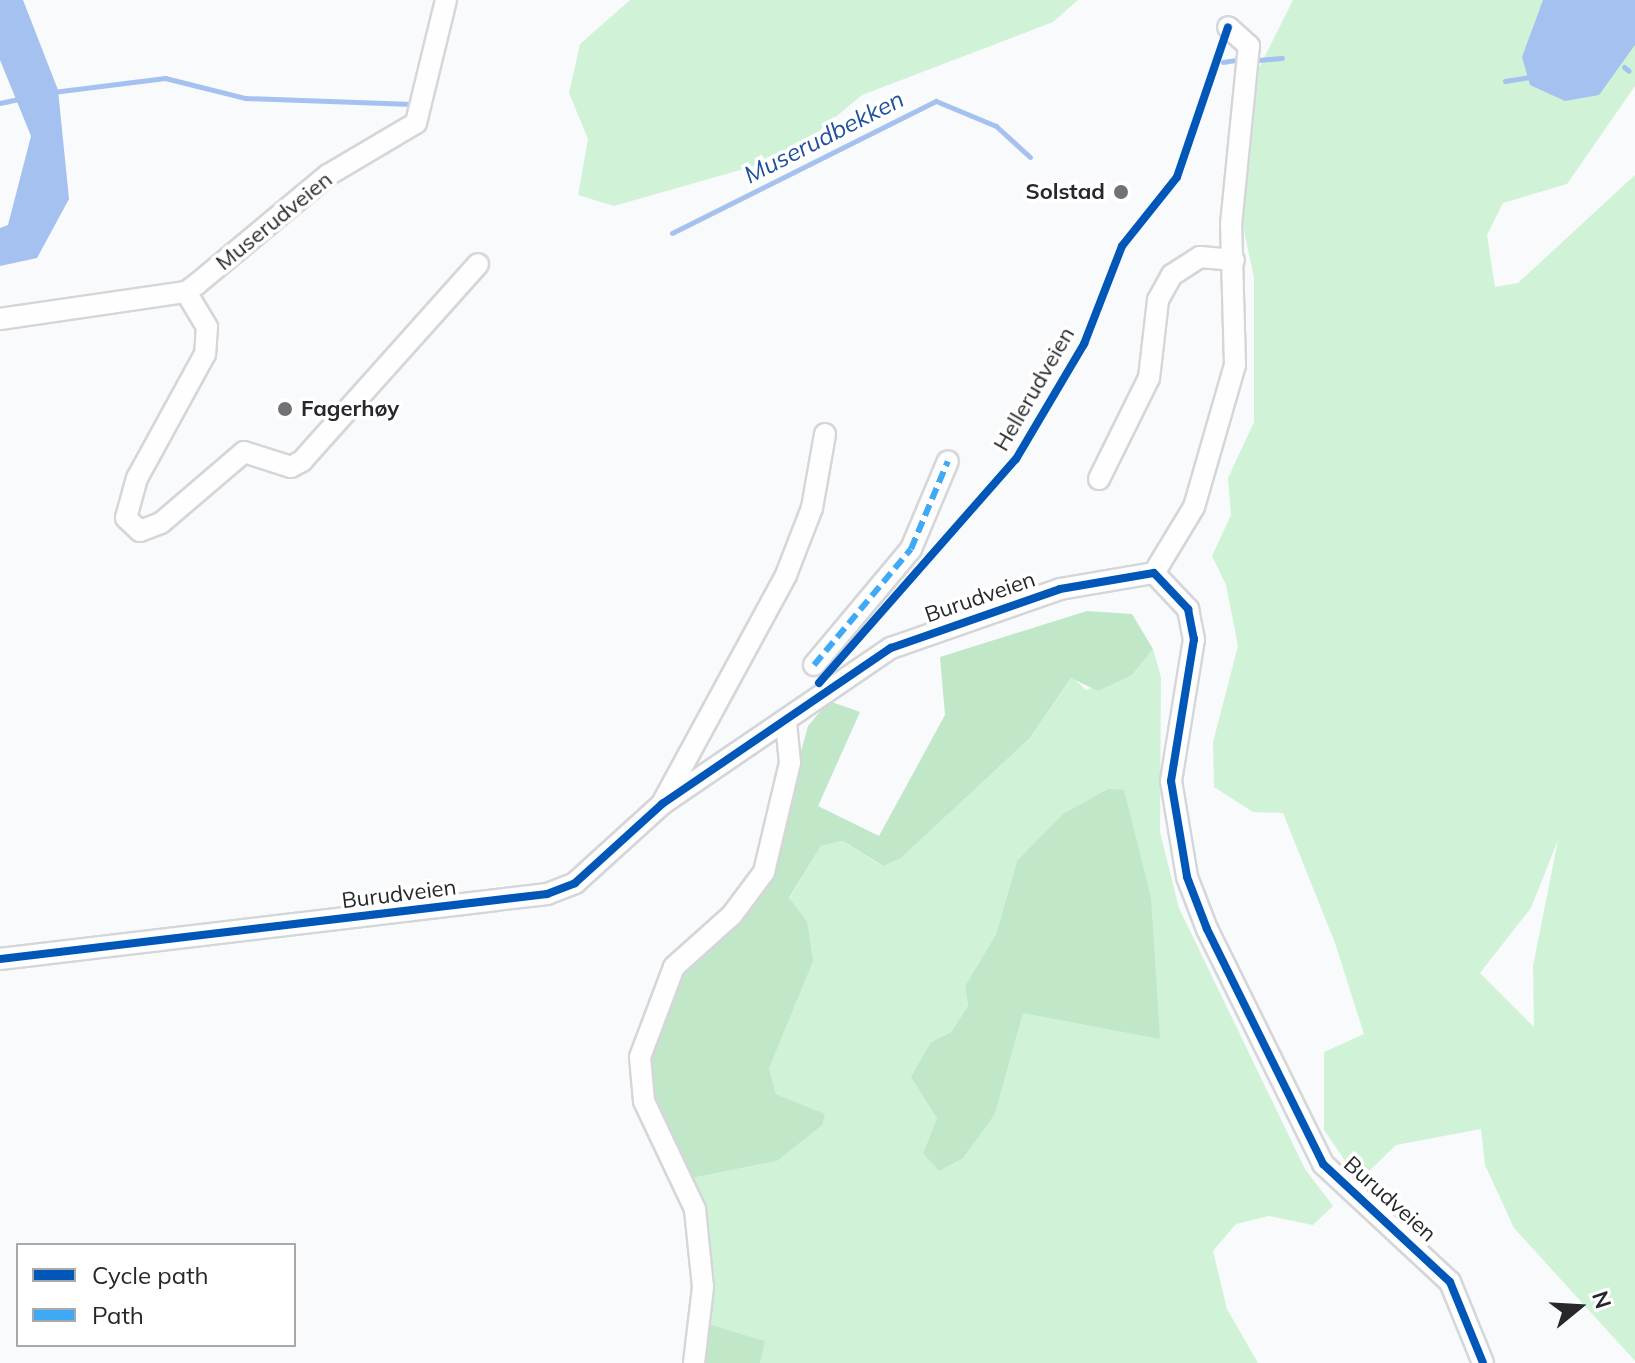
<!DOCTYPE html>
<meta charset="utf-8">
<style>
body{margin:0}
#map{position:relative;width:1635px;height:1363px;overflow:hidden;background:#f9fafc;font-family:Mulish,sans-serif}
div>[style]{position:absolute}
.green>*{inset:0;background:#d0f3d8}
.forest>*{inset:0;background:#c1e7c9}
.water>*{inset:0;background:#a4c1ef}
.stream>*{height:5px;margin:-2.5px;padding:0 2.5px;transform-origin:2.5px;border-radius:2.5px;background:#a4c1ef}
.roads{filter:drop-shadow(2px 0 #d5d6d9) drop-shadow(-2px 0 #d5d6d9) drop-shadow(0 2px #d5d6d9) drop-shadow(0 -2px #d5d6d9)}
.minor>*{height:20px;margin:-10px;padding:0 10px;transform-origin:10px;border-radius:10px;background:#fefeff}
.quiet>*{height:6px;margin-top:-3px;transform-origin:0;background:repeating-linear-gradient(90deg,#3fa9f5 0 12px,transparent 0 18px)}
.cycleway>*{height:8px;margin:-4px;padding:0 4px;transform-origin:4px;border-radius:4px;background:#0057b8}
.dots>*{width:22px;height:22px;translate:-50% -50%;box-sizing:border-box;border:4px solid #fff;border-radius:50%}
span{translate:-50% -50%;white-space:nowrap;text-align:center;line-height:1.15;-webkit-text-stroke:7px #fff;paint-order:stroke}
.poi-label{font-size:22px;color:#26282b;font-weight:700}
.right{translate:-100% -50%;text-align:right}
.left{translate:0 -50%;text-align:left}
.street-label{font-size:22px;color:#26282b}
.water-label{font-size:24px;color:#1e509b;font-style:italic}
.legend{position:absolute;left:16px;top:1243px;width:280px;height:104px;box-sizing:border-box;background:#fff;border:2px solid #a8a9aa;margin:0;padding:10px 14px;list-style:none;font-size:24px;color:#26282b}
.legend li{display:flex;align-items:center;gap:16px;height:40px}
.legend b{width:40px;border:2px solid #a8a9aa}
.north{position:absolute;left:1539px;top:1267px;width:80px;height:80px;-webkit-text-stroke:6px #fff;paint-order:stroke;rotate:72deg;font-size:22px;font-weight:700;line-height:32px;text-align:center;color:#26282b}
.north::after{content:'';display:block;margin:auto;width:28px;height:36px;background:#26282b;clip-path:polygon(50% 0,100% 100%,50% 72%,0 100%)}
</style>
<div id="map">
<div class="green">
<i style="clip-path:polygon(630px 0,1078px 0,1053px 22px,862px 95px,789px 156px,614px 206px,578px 195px,588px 139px,569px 93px,580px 44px)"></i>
<i style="clip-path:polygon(evenodd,1293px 0,1635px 0,1635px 86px,1567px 184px,1503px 203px,1487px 235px,1495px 287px,1518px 283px,1635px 175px,1635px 1361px,1514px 1228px,1485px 1165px,1481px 1129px,1396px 1145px,1359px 1181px,1324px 1130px,1324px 1052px,1364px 1034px,1335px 943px,1283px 813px,1253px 812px,1214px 787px,1213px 742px,1238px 646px,1226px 585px,1212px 556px,1231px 515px,1228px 478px,1254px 422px,1254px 278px,1242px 221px,1259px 68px,1293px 0,1558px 840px,1533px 966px,1534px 1027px,1480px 973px,1531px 908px,1558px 840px)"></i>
<i style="clip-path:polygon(evenodd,1153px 649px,1161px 677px,1160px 832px,1179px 908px,1305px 1169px,1333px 1206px,1313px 1225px,1269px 1216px,1236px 1224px,1213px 1251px,1227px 1309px,1258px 1363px,760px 1363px,764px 1341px,709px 1324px,710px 1245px,692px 1178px,777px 1161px,824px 1114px,776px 1094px,769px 1068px,807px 921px,789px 899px,821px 846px,843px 841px,882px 866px,901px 858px,1029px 739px,1072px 677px,1086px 690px,1132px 675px,1153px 649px,1124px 790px,1160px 1038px,1023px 1012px,995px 1114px,923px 1153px,937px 1118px,931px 1042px,951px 1032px,968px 1006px,965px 986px,996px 934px,1017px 861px,1124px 790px)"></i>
</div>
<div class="forest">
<i style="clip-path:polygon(1087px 611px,1132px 614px,1153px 649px,1132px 675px,1098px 691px,1071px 678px,1029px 739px,901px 858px,883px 866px,843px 841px,821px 846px,789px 898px,807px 921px,813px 961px,769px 1068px,776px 1094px,825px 1114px,822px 1125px,777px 1161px,692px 1178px,649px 1093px,645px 1052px,662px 987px,762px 892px,808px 726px,829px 701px,860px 712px,818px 806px,879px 836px,945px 715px,940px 657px)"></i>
<i style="clip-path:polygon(1108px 789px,1124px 790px,1151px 898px,1160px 1039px,1023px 1013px,995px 1114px,963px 1158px,939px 1171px,923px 1153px,937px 1118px,911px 1077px,931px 1042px,951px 1032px,968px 1006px,965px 986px,996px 934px,1017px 861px,1063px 814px)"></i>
<i style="clip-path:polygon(709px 1324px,765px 1341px,760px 1363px,704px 1363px)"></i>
</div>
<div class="water">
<i style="clip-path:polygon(0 0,23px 0,58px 90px,69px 199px,37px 258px,0 266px,0 228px,8px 225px,31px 136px,0 60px)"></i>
<i style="clip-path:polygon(1543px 0,1635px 0,1635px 45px,1599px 95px,1565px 101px,1530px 85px,1522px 57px)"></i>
</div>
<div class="stream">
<i style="left:1258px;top:60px;width:24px;rotate:-5deg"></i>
<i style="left:1223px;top:62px;width:12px;rotate:-9deg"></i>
<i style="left:1624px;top:67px;width:6px;rotate:39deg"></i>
<i style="left:1505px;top:81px;width:24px;rotate:-9deg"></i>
<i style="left:53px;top:92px;width:113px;rotate:-7.1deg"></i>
<i style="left:165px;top:78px;width:82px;rotate:14deg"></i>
<i style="left:245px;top:98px;width:167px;rotate:2.1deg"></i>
<i style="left:0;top:103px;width:19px;rotate:-12deg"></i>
<i style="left:672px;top:233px;width:295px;rotate:-26.6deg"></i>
<i style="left:936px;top:101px;width:65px;rotate:22.6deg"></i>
<i style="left:996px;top:126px;width:46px;rotate:42.4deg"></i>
</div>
<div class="roads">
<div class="minor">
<i style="left:186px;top:292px;width:41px;rotate:59deg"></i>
<i style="left:207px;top:327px;width:27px;rotate:94deg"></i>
<i style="left:205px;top:354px;width:141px;rotate:118.7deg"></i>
<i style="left:137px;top:478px;width:41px;rotate:105.4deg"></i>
<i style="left:126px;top:518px;width:19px;rotate:43deg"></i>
<i style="left:140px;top:531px;width:22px;rotate:-21deg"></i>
<i style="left:161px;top:523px;width:109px;rotate:-40.5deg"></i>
<i style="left:244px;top:452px;width:49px;rotate:17.7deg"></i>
<i style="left:291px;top:467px;width:13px;rotate:-29deg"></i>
<i style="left:302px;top:461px;width:264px;rotate:-48.2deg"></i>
<i style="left:0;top:319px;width:188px;rotate:-8.3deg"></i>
<i style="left:186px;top:292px;width:14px;rotate:-36deg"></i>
<i style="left:197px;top:284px;width:170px;rotate:-39.8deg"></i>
<i style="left:328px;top:175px;width:102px;rotate:-30.6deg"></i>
<i style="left:416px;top:123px;width:127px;rotate:-76.3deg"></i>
<i style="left:1099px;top:479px;width:113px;rotate:-63.7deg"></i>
<i style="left:1149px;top:378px;width:79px;rotate:-83.4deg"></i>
<i style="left:1158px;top:300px;width:29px;rotate:-61deg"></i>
<i style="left:1172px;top:275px;width:33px;rotate:-33deg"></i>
<i style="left:1200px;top:257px;width:34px;rotate:5deg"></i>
<i style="left:1154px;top:573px;width:77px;rotate:-58.8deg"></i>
<i style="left:1194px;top:507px;width:148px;rotate:-73.9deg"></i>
<i style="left:1235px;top:365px;width:140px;rotate:-91.6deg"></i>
<i style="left:1231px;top:225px;width:180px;rotate:-84.3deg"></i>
<i style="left:1249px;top:46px;width:28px;rotate:-138deg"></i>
<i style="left:814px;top:665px;width:151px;rotate:-50.1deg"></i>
<i style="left:911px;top:549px;width:95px;rotate:-67.2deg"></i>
<i style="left:664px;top:800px;width:256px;rotate:-61.5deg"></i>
<i style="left:786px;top:575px;width:72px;rotate:-68.8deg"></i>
<i style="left:812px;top:508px;width:75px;rotate:-80deg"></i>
<i style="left:0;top:959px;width:551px;rotate:-6.78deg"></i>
<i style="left:547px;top:894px;width:30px;rotate:-21deg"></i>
<i style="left:575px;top:883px;width:118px;rotate:-42.2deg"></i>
<i style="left:662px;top:804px;width:277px;rotate:-34.3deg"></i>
<i style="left:891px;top:648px;width:179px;rotate:-19.2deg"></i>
<i style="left:1060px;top:589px;width:95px;rotate:-9.7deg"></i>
<i style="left:1154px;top:573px;width:50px;rotate:46.6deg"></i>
<i style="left:1188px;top:609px;width:31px;rotate:79deg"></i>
<i style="left:1194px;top:639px;width:144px;rotate:99.2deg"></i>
<i style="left:1171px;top:781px;width:97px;rotate:80.5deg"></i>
<i style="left:1187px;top:877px;width:56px;rotate:69deg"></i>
<i style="left:1207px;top:929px;width:262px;rotate:63.7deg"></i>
<i style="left:1323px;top:1164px;width:173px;rotate:42.9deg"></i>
<i style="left:1450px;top:1282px;width:87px;rotate:67.8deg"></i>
<i style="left:694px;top:1363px;width:77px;rotate:-83.2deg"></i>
<i style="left:703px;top:1287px;width:78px;rotate:-95.9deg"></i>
<i style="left:695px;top:1209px;width:119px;rotate:-115.3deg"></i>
<i style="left:644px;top:1101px;width:44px;rotate:-95.2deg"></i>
<i style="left:640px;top:1057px;width:96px;rotate:-69.3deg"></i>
<i style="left:674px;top:967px;width:78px;rotate:-41.9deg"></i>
<i style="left:732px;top:915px;width:54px;rotate:-53.3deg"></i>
<i style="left:764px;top:872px;width:112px;rotate:-76.6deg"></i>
<i style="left:790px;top:763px;width:41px;rotate:-95.6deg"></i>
</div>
</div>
<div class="quiet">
<i style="left:814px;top:665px;width:151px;rotate:-50.1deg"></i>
<i style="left:911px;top:549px;width:95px;rotate:-67.2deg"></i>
</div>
<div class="cycleway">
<i style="left:819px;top:683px;width:298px;rotate:-48.7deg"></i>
<i style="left:1016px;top:459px;width:134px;rotate:-59.4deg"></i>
<i style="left:1084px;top:344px;width:105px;rotate:-68.8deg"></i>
<i style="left:1122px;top:246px;width:88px;rotate:-51.4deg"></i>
<i style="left:1177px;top:177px;width:158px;rotate:-71.2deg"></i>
<i style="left:0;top:959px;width:551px;rotate:-6.78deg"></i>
<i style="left:547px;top:894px;width:30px;rotate:-21deg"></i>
<i style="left:575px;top:883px;width:118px;rotate:-42.2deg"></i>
<i style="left:662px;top:804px;width:277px;rotate:-34.3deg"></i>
<i style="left:891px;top:648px;width:179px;rotate:-19.2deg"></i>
<i style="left:1060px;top:589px;width:95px;rotate:-9.7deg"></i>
<i style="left:1154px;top:573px;width:50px;rotate:46.6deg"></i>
<i style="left:1188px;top:609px;width:31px;rotate:79deg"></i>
<i style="left:1194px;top:639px;width:144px;rotate:99.2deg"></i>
<i style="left:1171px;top:781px;width:97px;rotate:80.5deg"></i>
<i style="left:1187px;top:877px;width:56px;rotate:69deg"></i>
<i style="left:1207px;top:929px;width:262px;rotate:63.7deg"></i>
<i style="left:1323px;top:1164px;width:173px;rotate:42.9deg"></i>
<i style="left:1450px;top:1282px;width:87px;rotate:67.8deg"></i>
</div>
<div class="dots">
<i style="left:1121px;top:192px;background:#707274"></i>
<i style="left:285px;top:409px;background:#707274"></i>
</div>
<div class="poi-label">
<span class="right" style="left:1105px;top:192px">Solstad</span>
<span class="left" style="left:301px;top:409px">Fagerhøy</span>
</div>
<div class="street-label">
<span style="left:274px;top:221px;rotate:-39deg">Muserudveien</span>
<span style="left:1034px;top:389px;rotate:-60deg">Hellerudveien</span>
<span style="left:980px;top:597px;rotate:-19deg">Burudveien</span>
<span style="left:399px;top:894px;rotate:-7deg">Burudveien</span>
<span style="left:1390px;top:1199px;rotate:42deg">Burudveien</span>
</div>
<div class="water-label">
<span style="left:824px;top:137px;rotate:-27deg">Muserudbekken</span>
</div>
<ul class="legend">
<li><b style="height:10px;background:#0057b8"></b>Cycle path</li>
<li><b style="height:10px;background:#3fa9f5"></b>Path</li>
</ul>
<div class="north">N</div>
</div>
